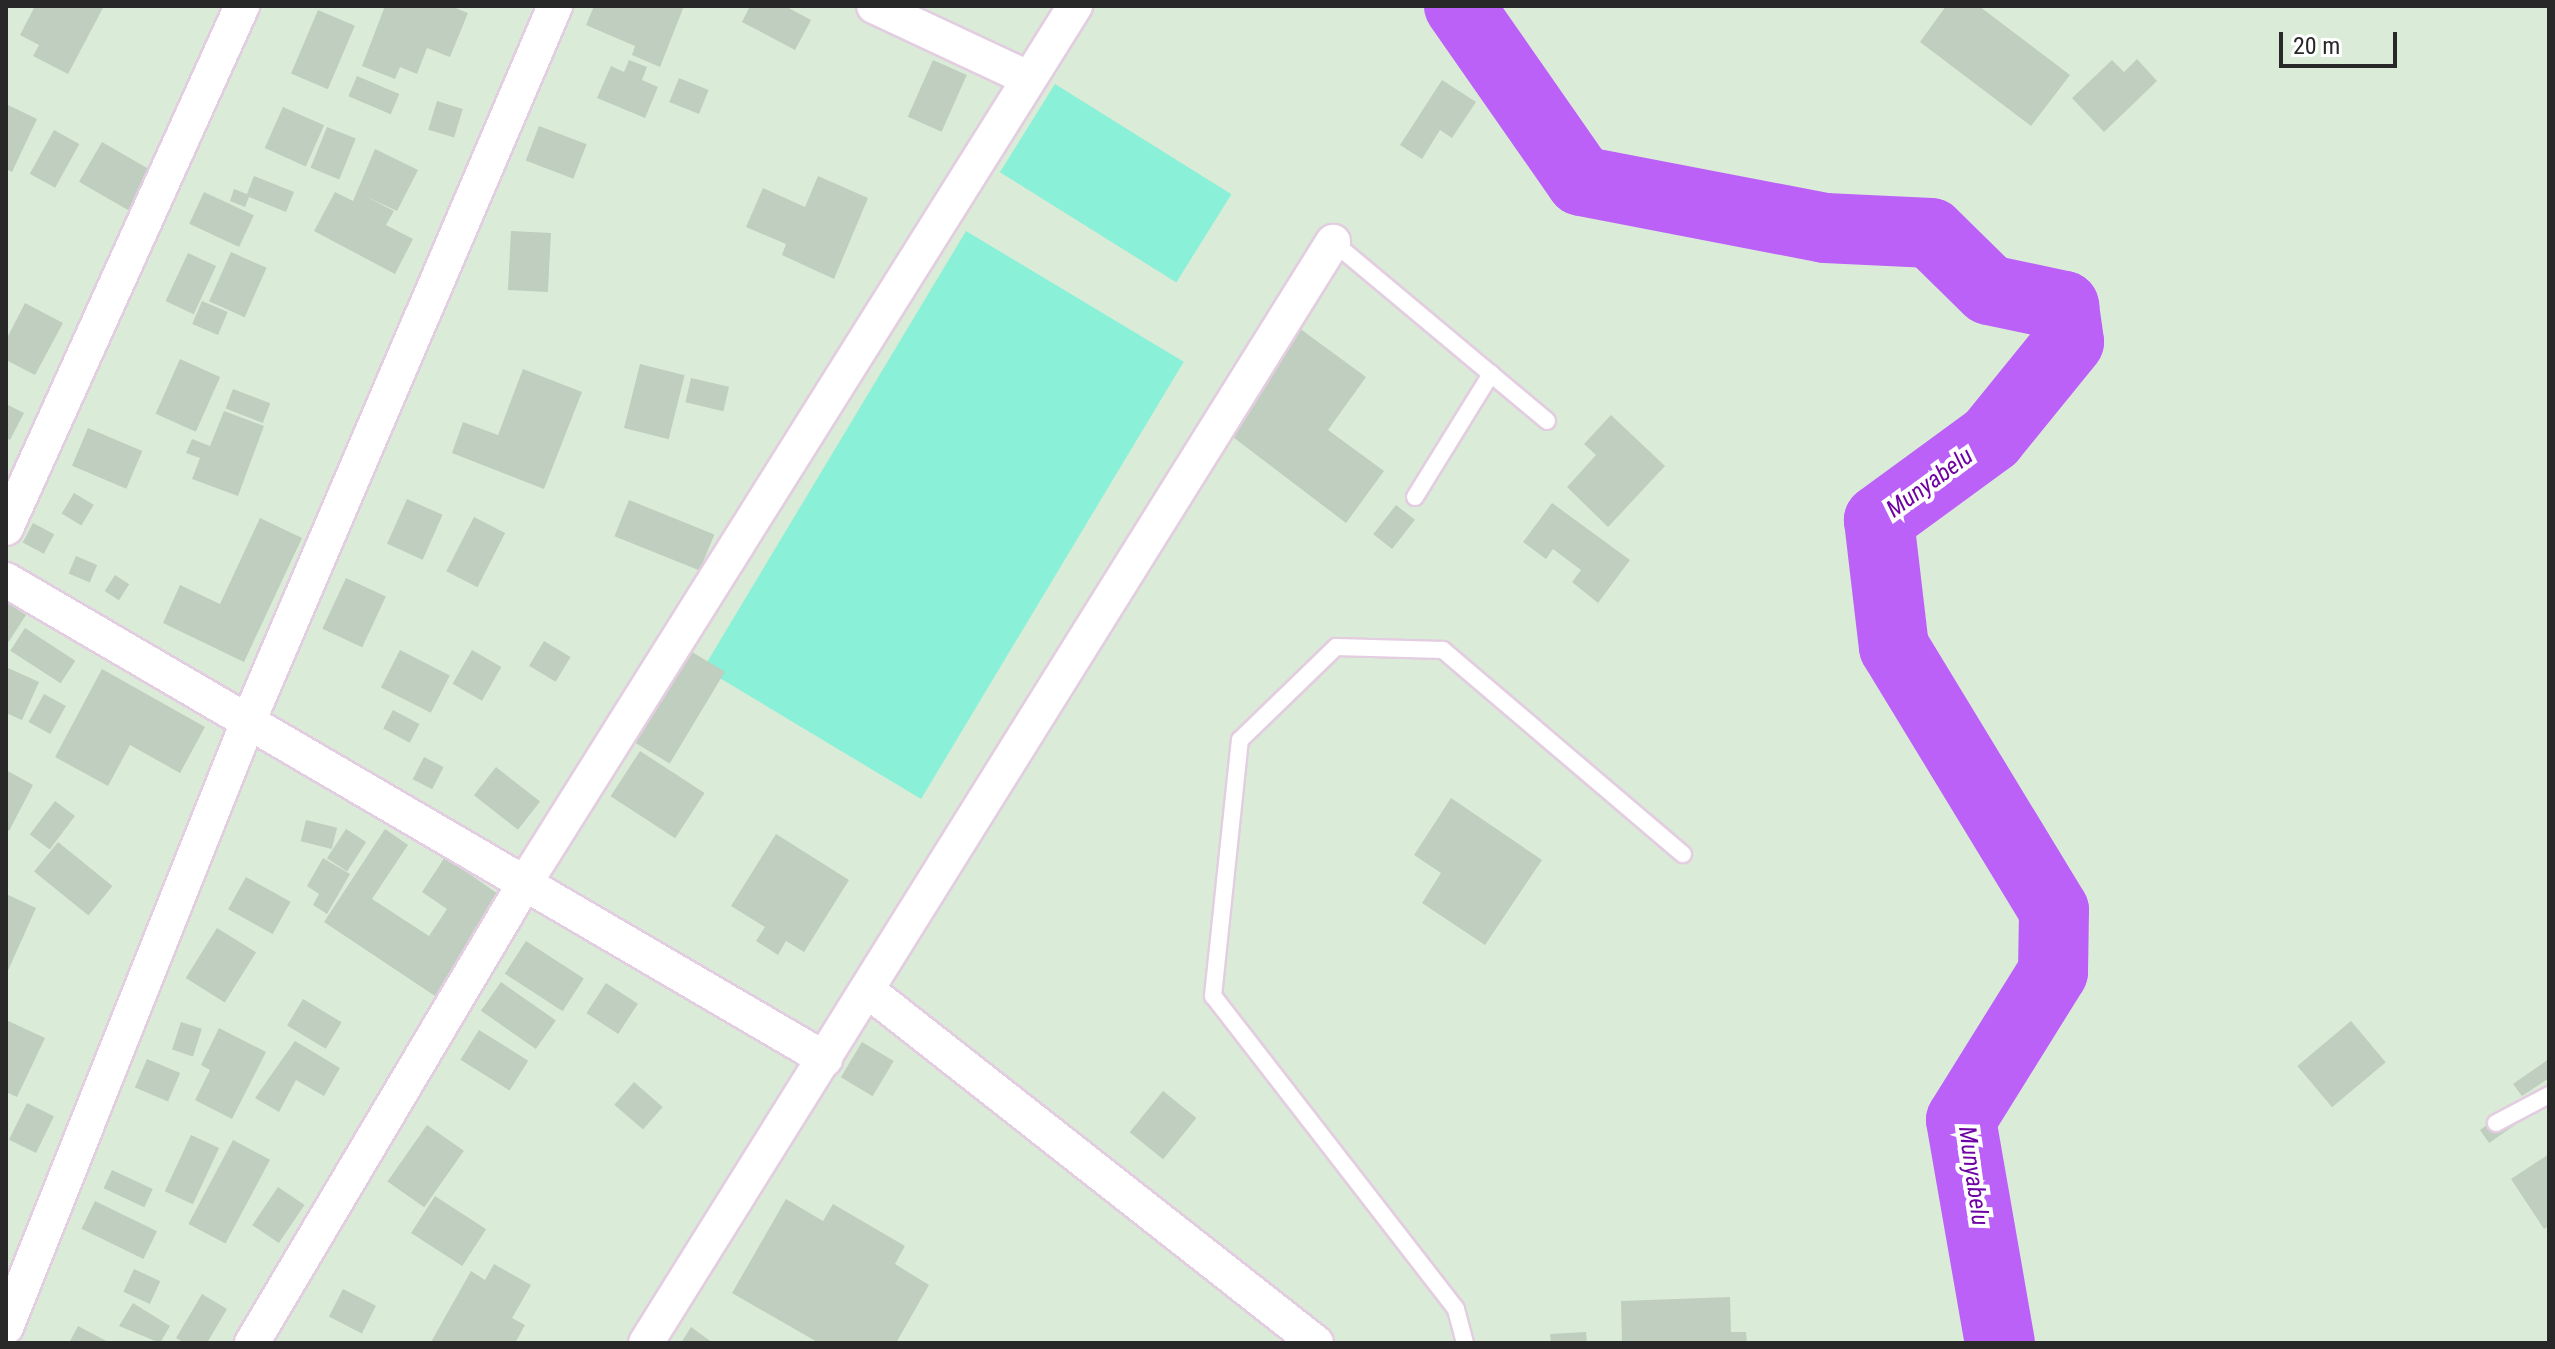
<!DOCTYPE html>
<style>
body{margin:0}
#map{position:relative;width:2555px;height:1349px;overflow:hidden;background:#daecd8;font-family:"Roboto Condensed",sans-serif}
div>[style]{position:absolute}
.pitch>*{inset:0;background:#8af0d8;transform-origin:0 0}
.river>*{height:70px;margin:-35px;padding:0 35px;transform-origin:35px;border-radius:35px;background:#bc61f8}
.building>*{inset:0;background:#bfcebe;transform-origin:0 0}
.roads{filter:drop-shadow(2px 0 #e3cde0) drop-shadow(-2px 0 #e3cde0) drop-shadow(0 2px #e3cde0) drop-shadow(0 -2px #e3cde0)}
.lane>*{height:16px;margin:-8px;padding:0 8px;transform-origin:8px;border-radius:8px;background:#fff}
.street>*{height:34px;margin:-17px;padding:0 17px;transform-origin:17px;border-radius:17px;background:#fff}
span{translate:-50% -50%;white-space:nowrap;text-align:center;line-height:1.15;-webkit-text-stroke:8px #fff;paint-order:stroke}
.water-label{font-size:24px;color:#6f02a2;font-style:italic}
.frame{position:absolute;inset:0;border:8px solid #282828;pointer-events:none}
.scale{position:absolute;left:2279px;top:32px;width:118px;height:36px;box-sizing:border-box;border:4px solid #282828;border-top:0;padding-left:10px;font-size:24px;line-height:28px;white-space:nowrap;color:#282828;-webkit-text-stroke:6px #fff;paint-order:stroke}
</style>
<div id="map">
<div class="pitch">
<i style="left:1055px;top:84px;width:208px;height:104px;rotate:32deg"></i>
<i style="left:966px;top:231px;width:254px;height:510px;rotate:31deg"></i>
</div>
<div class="river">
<i style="left:1459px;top:6px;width:213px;rotate:55.1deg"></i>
<i style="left:1581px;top:181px;width:248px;rotate:10.9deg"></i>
<i style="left:1825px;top:228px;width:106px;rotate:2.7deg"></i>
<i style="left:1931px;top:233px;width:81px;rotate:44.5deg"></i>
<i style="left:1989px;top:290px;width:77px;rotate:12deg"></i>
<i style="left:2064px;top:306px;width:36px;rotate:82deg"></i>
<i style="left:2069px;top:342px;width:124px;rotate:129.1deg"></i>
<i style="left:1991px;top:438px;width:139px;rotate:143.8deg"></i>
<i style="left:1879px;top:520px;width:128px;rotate:83.3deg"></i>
<i style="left:1894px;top:647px;width:308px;rotate:58.7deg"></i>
<i style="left:2054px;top:910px;width:62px;rotate:90.9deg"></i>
<i style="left:2053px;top:972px;width:174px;rotate:121.9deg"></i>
<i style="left:1961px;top:1120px;width:226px;rotate:80.1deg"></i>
</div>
<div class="building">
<i style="clip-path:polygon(35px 6px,104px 6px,68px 74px,33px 56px,39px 45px,20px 35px)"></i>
<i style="clip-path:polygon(385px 6px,451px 6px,468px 13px,450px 57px,427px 48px,417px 74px,400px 67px,395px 79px,362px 66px)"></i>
<i style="clip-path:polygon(594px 6px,684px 6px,660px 67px,632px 55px,635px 46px,586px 25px)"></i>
<i style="clip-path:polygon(750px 6px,785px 6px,811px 20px,795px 50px,742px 22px)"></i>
<i style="clip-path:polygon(1946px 6px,1979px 6px,2070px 75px,2031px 126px,1920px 42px)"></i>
<i style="left:318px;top:10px;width:40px;height:69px;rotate:23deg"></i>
<i style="clip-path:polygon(2137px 59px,2157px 81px,2104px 132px,2072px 98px,2112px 60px,2124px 72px)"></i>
<i style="clip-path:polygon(629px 60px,647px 67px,642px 80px,658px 87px,645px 118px,597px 98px,611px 66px,624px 72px)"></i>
<i style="left:933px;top:60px;width:37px;height:62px;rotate:24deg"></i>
<i style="left:357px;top:76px;width:46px;height:22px;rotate:23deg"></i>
<i style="left:679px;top:78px;width:32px;height:26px;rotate:22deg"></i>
<i style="clip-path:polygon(1442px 80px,1476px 102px,1452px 138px,1440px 130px,1422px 159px,1400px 145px)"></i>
<i style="left:437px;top:101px;width:27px;height:30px;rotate:17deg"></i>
<i style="clip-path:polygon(6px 104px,37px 119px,12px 172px,6px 169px)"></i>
<i style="left:283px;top:107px;width:45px;height:45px;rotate:24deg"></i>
<i style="left:539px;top:126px;width:51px;height:37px;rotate:21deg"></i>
<i style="left:327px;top:127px;width:31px;height:44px;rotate:22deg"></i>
<i style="left:54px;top:130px;width:29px;height:50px;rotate:29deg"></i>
<i style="left:102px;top:142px;width:58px;height:46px;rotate:30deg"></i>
<i style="clip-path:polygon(375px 149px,418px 170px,397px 211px,365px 196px,394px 211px,386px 225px,413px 239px,395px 274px,314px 231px,335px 192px,353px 201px)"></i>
<i style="clip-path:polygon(254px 176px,294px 192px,286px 212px,249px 197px,245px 207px,230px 201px,234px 189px,247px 194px)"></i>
<i style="clip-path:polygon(818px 176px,868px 198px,834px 279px,782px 255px,786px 244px,746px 227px,763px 188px,805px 207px)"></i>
<i style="left:204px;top:192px;width:55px;height:35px;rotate:25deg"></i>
<i style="left:511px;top:231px;width:40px;height:59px;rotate:3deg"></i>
<i style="left:231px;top:252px;width:39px;height:54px;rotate:24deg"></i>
<i style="left:188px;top:253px;width:31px;height:53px;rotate:25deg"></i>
<i style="left:202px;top:301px;width:28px;height:25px;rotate:23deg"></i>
<i style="clip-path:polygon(25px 303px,63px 323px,35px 375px,6px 360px,6px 340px)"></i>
<i style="clip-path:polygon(1299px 328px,1366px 377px,1328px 430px,1384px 471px,1346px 523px,1225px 431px)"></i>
<i style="left:180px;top:359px;width:44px;height:60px;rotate:24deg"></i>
<i style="left:640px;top:364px;width:46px;height:66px;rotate:14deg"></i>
<i style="clip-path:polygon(523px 369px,582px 392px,544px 489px,452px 453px,463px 422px,498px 435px)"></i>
<i style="left:691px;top:378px;width:39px;height:25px;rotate:13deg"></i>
<i style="left:233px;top:389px;width:40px;height:21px;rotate:21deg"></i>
<i style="clip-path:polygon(6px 404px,24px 413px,10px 440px,6px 438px)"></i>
<i style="clip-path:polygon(224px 411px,264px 426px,238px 496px,192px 479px,200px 458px,186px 453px,192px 439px,210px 446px)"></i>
<i style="clip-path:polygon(1611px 415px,1665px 466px,1608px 527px,1567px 487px,1596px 455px,1584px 444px)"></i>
<i style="left:88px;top:428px;width:59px;height:41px;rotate:23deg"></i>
<i style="left:74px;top:493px;width:23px;height:24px;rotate:31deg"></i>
<i style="left:407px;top:499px;width:39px;height:49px;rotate:24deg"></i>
<i style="left:629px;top:500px;width:92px;height:39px;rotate:22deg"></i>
<i style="clip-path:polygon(1552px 503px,1630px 560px,1598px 603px,1572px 582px,1581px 570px,1553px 549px,1546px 559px,1523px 542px)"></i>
<i style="left:1396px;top:505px;width:24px;height:37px;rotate:38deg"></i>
<i style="left:474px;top:517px;width:35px;height:61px;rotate:27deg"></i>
<i style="clip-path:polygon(260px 518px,302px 538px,244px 662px,163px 623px,180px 585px,220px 604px)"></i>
<i style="left:33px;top:523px;width:24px;height:22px;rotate:28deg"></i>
<i style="left:76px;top:556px;width:23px;height:19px;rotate:23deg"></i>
<i style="left:115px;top:575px;width:17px;height:19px;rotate:33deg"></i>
<i style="left:346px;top:578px;width:44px;height:56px;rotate:25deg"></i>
<i style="clip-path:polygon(6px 602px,26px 615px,6px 646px)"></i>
<i style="left:25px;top:628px;width:60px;height:27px;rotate:33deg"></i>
<i style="left:544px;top:641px;width:31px;height:29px;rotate:31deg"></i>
<i style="left:682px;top:646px;width:50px;height:107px;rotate:31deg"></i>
<i style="left:400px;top:650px;width:56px;height:42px;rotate:27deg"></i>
<i style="left:472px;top:650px;width:34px;height:39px;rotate:30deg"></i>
<i style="clip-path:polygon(6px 667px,39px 682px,22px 720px,6px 713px)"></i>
<i style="clip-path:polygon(102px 669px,205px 727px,180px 773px,130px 745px,108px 786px,55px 757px)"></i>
<i style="left:44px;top:694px;width:25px;height:32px;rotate:29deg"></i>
<i style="left:393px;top:710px;width:30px;height:21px;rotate:28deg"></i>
<i style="left:640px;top:751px;width:77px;height:54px;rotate:33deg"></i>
<i style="left:424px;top:757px;width:22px;height:25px;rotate:27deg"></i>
<i style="left:496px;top:767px;width:56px;height:36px;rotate:38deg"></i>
<i style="clip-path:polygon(6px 770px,33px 785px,9px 831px,6px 829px)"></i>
<i style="clip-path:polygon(1451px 798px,1542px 860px,1485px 945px,1422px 903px,1441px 873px,1414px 855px)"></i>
<i style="left:55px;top:801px;width:25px;height:42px;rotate:37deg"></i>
<i style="left:306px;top:820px;width:32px;height:22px;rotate:14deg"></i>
<i style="left:346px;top:829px;width:24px;height:35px;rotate:33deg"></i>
<i style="clip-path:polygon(385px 829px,408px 845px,372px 899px,429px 936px,447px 909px,422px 892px,445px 857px,501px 896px,435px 996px,324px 922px)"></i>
<i style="clip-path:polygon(776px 834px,849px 880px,804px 952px,786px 941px,778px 955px,756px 941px,765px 927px,731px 906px)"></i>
<i style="left:58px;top:842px;width:70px;height:38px;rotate:39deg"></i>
<i style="clip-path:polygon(323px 858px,350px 874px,327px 914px,313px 905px,319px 894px,307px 886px)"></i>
<i style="left:246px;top:877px;width:51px;height:37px;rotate:29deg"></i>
<i style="clip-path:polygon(6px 894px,36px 908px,6px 975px)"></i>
<i style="left:217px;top:928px;width:46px;height:59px;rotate:32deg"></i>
<i style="left:526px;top:941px;width:69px;height:39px;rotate:33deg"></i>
<i style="left:501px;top:982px;width:67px;height:35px;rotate:35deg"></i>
<i style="left:606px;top:983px;width:38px;height:36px;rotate:33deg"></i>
<i style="left:303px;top:999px;width:45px;height:31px;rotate:31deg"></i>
<i style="clip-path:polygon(6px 1020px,45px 1038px,17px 1097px,6px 1092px)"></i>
<i style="left:2351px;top:1021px;width:54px;height:70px;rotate:50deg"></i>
<i style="left:181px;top:1022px;width:22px;height:29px;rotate:18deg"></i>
<i style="clip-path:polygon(219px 1028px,266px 1052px,232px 1119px,195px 1100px,210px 1070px,201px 1065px)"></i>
<i style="left:479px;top:1030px;width:58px;height:35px;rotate:32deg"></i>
<i style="clip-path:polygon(295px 1041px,340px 1068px,324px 1096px,296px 1080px,279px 1112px,255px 1098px)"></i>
<i style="left:862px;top:1042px;width:37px;height:41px;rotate:31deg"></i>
<i style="left:147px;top:1059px;width:36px;height:31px;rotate:23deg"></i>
<i style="clip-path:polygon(2549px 1059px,2549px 1078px,2522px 1096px,2513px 1084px)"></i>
<i style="left:634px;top:1082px;width:38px;height:30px;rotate:41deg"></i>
<i style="left:1163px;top:1091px;width:43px;height:53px;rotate:39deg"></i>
<i style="left:27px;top:1103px;width:30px;height:41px;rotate:26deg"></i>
<i style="left:2507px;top:1111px;width:16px;height:33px;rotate:55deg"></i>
<i style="left:427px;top:1125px;width:45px;height:69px;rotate:35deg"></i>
<i style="left:191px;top:1135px;width:31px;height:62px;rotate:25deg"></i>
<i style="left:233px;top:1140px;width:42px;height:95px;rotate:28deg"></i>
<i style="clip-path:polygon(2549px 1154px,2549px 1226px,2544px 1229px,2511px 1179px)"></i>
<i style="left:112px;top:1170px;width:45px;height:20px;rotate:25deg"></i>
<i style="left:278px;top:1187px;width:32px;height:46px;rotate:34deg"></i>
<i style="left:435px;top:1196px;width:61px;height:44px;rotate:33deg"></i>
<i style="clip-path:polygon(786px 1199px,823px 1221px,833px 1204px,905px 1246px,895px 1264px,929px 1285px,896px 1343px,819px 1343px,732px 1293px)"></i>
<i style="left:95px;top:1201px;width:69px;height:31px;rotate:26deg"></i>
<i style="clip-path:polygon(494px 1264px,531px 1285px,512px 1318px,525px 1325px,515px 1343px,431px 1342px,471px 1271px,485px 1280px)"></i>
<i style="left:134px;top:1269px;width:29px;height:25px;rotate:25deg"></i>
<i style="left:343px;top:1289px;width:37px;height:31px;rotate:27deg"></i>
<i style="clip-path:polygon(202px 1294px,227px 1309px,207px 1343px,185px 1343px,176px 1338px)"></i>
<i style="clip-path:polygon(1730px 1297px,1731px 1332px,1746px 1332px,1747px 1343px,1622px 1343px,1621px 1301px)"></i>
<i style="clip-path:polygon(133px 1303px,170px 1326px,160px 1343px,119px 1326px)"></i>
<i style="clip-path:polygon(78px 1326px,110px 1343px,69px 1343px)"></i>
<i style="clip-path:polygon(691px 1327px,713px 1343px,681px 1343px)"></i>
<i style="clip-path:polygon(1586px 1332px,1587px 1343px,1551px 1343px,1550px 1334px)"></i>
</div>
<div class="roads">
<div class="lane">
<i style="left:1333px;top:242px;width:279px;rotate:39.9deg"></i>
<i style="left:1415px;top:497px;width:145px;rotate:-58.3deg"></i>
<i style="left:2496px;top:1123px;width:60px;rotate:-27.8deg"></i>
<i style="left:1465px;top:1343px;width:35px;rotate:-105deg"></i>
<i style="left:1456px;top:1309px;width:396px;rotate:-127.8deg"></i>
<i style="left:1213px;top:996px;width:257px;rotate:-84deg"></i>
<i style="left:1240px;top:740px;width:134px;rotate:-44.1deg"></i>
<i style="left:1336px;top:647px;width:107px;rotate:1.6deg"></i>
<i style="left:1443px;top:650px;width:315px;rotate:40.4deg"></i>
</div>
<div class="street">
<i style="left:874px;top:6px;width:170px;rotate:25.1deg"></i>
<i style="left:6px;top:528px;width:573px;rotate:-65.67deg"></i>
<i style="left:6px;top:580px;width:949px;rotate:30.32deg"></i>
<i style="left:867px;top:990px;width:571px;rotate:38.17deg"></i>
<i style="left:6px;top:1327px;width:652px;rotate:-68.2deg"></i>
<i style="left:248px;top:722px;width:779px;rotate:-66.79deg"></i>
<i style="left:252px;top:1343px;width:531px;rotate:-59.33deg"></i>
<i style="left:523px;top:886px;width:1039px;rotate:-57.9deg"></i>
<i style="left:646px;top:1343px;width:1298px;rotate:-58.04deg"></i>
</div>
</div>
<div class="water-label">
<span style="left:1930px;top:483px;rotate:-36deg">Munyabelu</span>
<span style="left:1973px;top:1176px;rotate:82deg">Munyabelu</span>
</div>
<div class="frame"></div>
<div class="scale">20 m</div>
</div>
